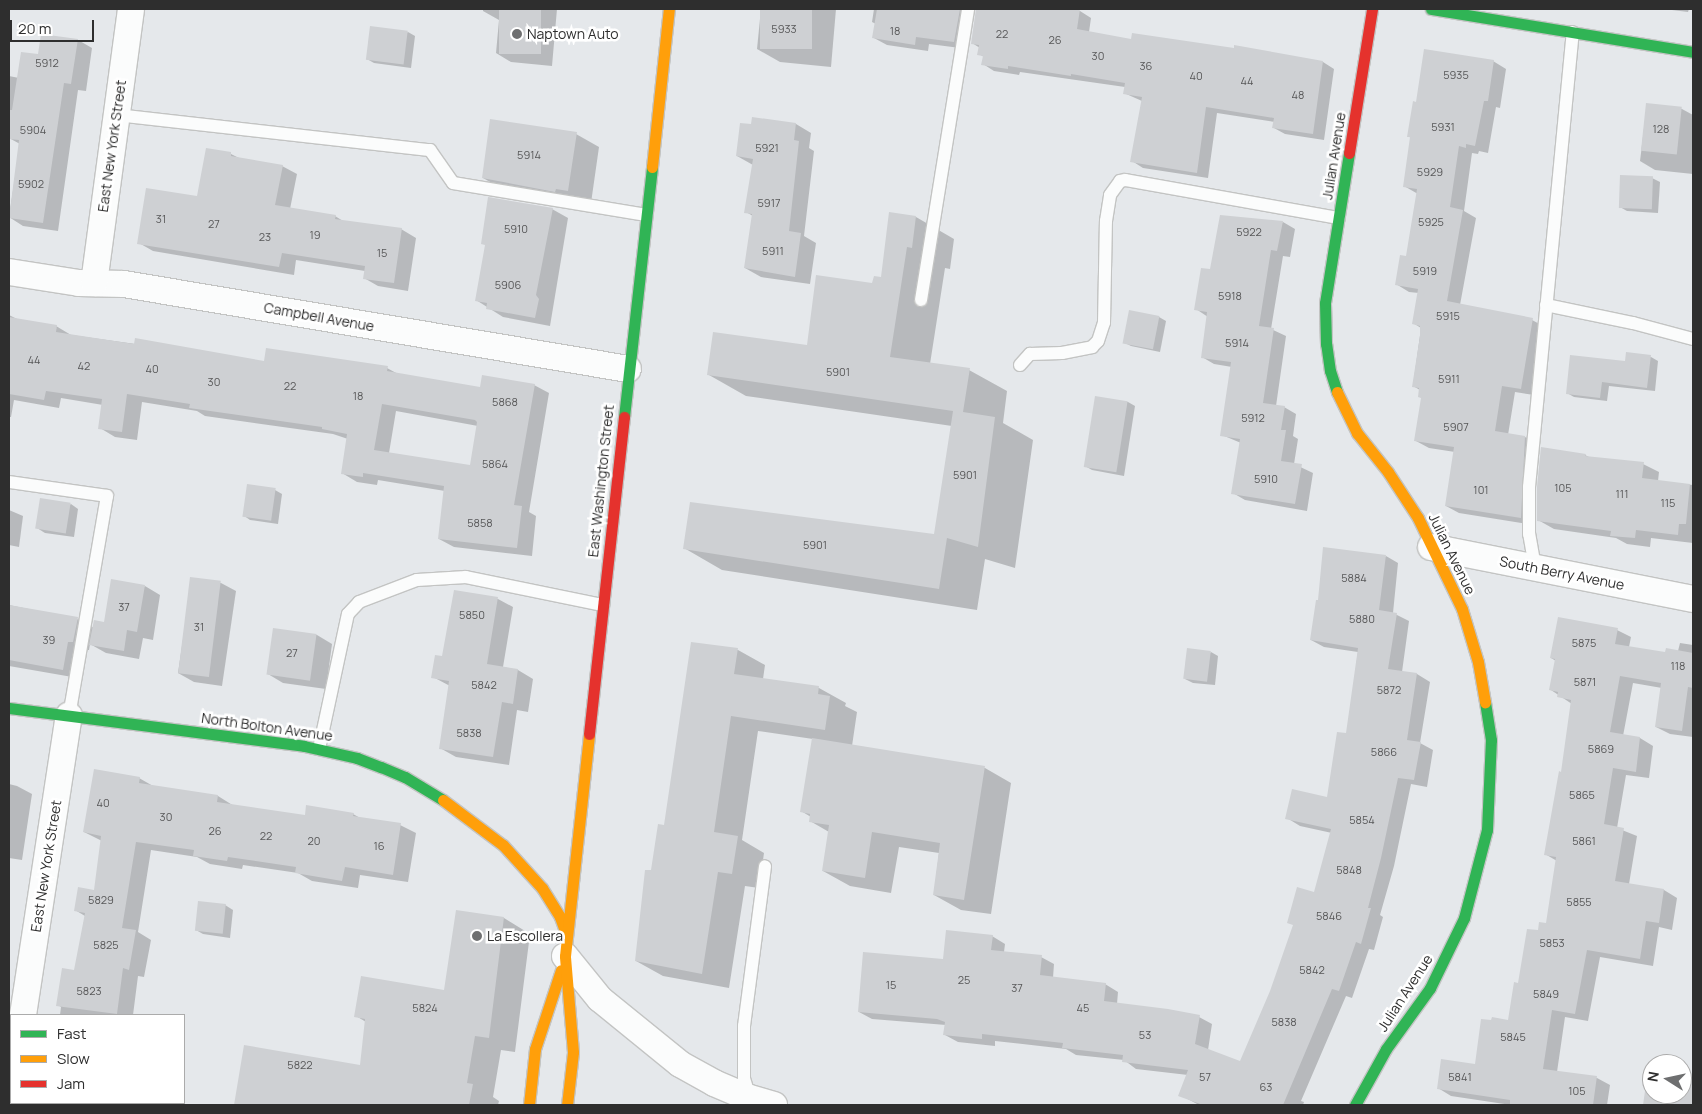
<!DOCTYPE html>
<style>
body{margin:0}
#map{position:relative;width:1702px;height:1114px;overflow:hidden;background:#e5e8eb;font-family:Manrope,sans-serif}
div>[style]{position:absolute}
.shadow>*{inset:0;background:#0003}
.building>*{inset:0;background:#ced0d3;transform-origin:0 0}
.roads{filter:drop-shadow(1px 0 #c3c4c3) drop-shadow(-1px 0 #c3c4c3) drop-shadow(0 1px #c3c4c3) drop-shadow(0 -1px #c3c4c3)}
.lane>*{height:12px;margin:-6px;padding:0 6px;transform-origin:6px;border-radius:6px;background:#fbfcfc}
.street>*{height:26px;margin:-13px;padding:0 13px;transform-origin:13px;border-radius:13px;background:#fbfcfc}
.fast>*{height:11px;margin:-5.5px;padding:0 5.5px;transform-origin:5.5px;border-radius:5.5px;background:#30b455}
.slow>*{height:11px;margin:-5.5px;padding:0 5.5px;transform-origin:5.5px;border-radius:5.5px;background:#ff9f0a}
.jam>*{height:11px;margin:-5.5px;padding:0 5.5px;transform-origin:5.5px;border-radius:5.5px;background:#e5322d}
.dots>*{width:14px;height:14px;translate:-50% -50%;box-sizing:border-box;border:2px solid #fff;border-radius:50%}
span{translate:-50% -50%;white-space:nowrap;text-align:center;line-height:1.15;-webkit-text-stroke:5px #fff;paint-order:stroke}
.number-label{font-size:11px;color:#575758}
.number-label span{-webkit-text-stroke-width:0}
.poi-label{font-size:14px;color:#2e2e2e}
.left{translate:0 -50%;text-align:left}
.street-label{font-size:14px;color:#2e2e2e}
.frame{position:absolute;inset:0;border:10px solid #2e2e2e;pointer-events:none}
.legend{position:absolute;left:10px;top:1014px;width:175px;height:90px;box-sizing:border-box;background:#fff;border:1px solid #ababab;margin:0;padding:6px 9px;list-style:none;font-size:15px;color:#2e2e2e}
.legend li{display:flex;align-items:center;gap:10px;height:25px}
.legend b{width:25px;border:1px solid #ababab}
.north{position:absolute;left:1642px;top:1054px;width:50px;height:50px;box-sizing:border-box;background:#fff;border:1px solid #ababab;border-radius:50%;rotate:280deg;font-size:14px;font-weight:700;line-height:20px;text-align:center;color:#2e2e2e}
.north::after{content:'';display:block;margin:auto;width:18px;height:22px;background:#6e6f70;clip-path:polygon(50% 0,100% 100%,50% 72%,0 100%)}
.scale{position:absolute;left:10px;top:20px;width:84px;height:22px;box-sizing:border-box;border:2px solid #2e2e2e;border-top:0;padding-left:6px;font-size:15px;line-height:18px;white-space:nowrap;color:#2e2e2e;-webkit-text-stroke:4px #fff;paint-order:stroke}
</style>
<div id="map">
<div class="shadow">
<i style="clip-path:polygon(483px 9px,557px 9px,552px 66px,511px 62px,496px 53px,499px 20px,483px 11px)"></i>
<i style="clip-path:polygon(761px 9px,836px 9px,831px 67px,780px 62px,757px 49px)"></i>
<i style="clip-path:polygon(874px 9px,962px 9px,973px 15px,968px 49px,929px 44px,928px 51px,887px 45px,874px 38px,876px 24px,872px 22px)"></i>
<i style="clip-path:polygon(992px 9px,1039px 11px,1040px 9px,1063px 9px,1080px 11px,1091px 18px,1089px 32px,1132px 40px,1323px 62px,1334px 69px,1324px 140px,1285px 134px,1274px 128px,1275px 122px,1217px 113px,1208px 178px,1143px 168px,1132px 161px,1142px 101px,1124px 93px,1125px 87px,1020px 72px,1019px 75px,994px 71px,983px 64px,984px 57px,979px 54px,980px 48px,972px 43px)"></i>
<i style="clip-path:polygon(1664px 9px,1689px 9px,1688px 12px)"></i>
<i style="clip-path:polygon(408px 32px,415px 36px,411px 68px,374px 63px,367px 59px)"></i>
<i style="clip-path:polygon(78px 40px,92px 48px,86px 91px,78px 90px,58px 231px,23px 226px,9px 217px,20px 144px,9px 138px,11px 112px,9px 111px,9px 76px,19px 78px,39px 56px)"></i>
<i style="clip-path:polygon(1493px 61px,1506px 69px,1500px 108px,1496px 107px,1488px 153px,1479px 151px,1478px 154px,1472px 153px,1464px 211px,1476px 218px,1460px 305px,1532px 320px,1545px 327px,1534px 395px,1515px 392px,1508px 435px,1525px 437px,1538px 445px,1533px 525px,1459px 513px,1446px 506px,1455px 452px,1429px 448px,1416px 441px,1422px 398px,1420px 390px,1413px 386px,1421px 328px,1413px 323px,1419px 293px,1409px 292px,1396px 284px,1407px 257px,1418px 194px,1404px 186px,1411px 138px,1408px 136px,1417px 103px)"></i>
<i style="clip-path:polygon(1647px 104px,1682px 109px,1693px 115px,1693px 174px,1655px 170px,1640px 161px)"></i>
<i style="clip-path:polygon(796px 124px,811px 133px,809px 148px,814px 151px,804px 236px,816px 243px,810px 284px,761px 277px,745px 268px,753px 216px,746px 212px,753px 165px,737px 156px,752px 125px)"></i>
<i style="clip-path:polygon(576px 134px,599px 147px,591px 203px,506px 191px,483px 178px)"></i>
<i style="clip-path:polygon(231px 154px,241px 159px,282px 166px,297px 174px,290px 209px,335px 216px,343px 221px,401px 229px,416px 238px,408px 291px,378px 286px,364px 278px,365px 271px,296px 260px,294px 275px,153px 251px,139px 243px,198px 197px)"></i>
<i style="clip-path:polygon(1652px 178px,1660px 182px,1658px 213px,1627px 211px,1620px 207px)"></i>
<i style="clip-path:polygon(552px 209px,568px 218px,550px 326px,503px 317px,476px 300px,486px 246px)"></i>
<i style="clip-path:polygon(890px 214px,916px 217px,954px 239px,950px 269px,945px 268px,930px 364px,969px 370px,1007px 391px,1003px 423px,1033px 440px,1015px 568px,985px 559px,977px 610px,722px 570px,684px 548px,935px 535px,952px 426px,746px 396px,709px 375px,808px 346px,882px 278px)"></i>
<i style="clip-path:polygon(1283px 222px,1295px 229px,1290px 257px,1283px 256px,1271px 329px,1286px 336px,1276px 406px,1284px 407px,1296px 414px,1293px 436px,1298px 439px,1294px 464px,1313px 473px,1307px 511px,1245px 500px,1233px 493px,1241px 443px,1222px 435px,1232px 367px,1214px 364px,1202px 357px,1208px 317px,1196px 309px,1211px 270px)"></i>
<i style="clip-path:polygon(evenodd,9px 315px,17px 319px,56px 326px,71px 335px,265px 362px,387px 368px,398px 374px,481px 388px,534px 385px,549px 393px,529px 512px,536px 516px,532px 556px,454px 547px,439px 539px,445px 491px,378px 480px,377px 485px,357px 482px,342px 473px,348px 439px,333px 434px,205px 416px,197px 411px,142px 402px,137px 440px,115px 437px,100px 428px,103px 405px,61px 398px,59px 408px,14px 400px,11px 417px,9px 417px,9px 315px,396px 411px,478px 426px,471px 467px,389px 453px,396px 411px)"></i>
<i style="clip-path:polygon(1159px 317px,1166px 321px,1160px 352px,1131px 346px,1123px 342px)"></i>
<i style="clip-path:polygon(1627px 354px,1651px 357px,1658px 361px,1655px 391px,1609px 386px,1607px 401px,1574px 397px,1567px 393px,1626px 363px)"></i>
<i style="clip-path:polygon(1096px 398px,1128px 402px,1135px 406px,1124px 476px,1092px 470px,1085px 466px)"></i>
<i style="clip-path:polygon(1585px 455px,1591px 458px,1643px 464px,1659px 472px,1658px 481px,1693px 485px,1693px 543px,1651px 538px,1650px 547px,1627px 544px,1616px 538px,1554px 529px,1538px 520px)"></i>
<i style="clip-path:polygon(275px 490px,282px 494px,278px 524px,250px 520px,243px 515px)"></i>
<i style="clip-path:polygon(71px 504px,78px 509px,74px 537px,45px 533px,37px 528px)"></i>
<i style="clip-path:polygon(9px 510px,23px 516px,19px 547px,9px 545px)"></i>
<i style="clip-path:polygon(1386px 556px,1398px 563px,1393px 613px,1409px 621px,1402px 672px,1417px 674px,1430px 682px,1420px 743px,1433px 750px,1427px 787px,1411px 784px,1394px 866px,1380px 915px,1383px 917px,1374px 950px,1369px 949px,1352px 998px,1346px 996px,1301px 1101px,1304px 1102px,1303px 1105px,1199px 1105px,1180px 1095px,1188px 1075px,1136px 1069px,1124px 1060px,1076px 1055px,1066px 1049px,995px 1041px,995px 1046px,958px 1042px,945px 1035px,946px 1025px,872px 1019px,859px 1012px,944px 960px,992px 936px,1005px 944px,1004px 952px,1041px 957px,1054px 964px,1053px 978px,1105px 984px,1118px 992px,1117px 1004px,1199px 1017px,1212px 1024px,1208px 1050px,1240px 1063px,1315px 894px,1332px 833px,1300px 826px,1287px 818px,1328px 799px,1347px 735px,1358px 652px,1324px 647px,1311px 640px)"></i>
<i style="clip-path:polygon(192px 578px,221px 583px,236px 591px,222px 686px,194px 682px,178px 673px)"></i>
<i style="clip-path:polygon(145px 586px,160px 595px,153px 640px,143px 638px,139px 659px,106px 653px,90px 644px,89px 650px,83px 650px,78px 678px,9px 666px,9px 605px,77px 619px,94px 628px,105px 623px)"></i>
<i style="clip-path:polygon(455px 591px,498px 599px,513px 607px,503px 667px,518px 670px,533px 679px,528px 712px,517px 710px,509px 765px,456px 757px,440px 748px,450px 686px,433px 677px,443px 658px)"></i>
<i style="clip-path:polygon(274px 629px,317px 635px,332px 644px,326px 689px,283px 683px,268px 674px)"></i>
<i style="clip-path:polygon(1617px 630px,1631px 637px,1629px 647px,1666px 654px,1678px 651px,1680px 643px,1693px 645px,1693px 737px,1670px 734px,1656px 727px,1662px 688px,1633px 683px,1623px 736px,1640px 738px,1653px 746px,1649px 778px,1626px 775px,1617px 828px,1637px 836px,1629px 884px,1664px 890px,1677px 898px,1672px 930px,1659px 927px,1653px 966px,1600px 957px,1588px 1021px,1565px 1017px,1557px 1072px,1597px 1078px,1610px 1085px,1607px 1105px,1511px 1105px,1451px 1096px,1438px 1088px,1476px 1065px,1509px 1021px,1539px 932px,1547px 925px,1557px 861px,1545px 854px,1562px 773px,1572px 704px,1551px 690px,1556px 661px,1551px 658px)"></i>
<i style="clip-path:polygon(692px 643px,738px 650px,765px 665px,763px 679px,819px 688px,846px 703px,845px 706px,857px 712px,852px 746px,985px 768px,1011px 783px,991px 914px,961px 910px,934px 895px,939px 853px,899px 847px,891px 893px,850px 886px,823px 871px,829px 832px,810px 821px,811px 817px,801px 811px,813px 739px,758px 731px,742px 840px,764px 853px,759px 888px,745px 886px,729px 988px,663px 976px,636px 961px,652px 872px,665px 826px)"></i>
<i style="clip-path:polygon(1211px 652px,1218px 656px,1215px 685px,1193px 683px,1185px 679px)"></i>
<i style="clip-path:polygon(139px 778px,153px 786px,218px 796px,234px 806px,306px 816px,353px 814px,362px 819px,400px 825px,416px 833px,408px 882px,360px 875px,358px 888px,312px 881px,298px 873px,243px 865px,242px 869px,210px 864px,197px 857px,151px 850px,138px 932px,151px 940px,144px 977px,138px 976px,133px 1015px,60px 1015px,61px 1007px,58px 1005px,75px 971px,85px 916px,75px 910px,95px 891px,102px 841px,84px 832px)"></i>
<i style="clip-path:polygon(9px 784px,17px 786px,32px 794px,22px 860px,9px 858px)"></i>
<i style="clip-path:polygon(225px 905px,233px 910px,230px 938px,203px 934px,196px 930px)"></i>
<i style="clip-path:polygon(457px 911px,504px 918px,530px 934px,515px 1052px,501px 1050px,493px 1097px,499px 1101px,498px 1105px,236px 1105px,246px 1047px,361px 1066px,366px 1022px,356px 1016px,445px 991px)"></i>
<i style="clip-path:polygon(1682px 1073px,1689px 1077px,1688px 1081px,1693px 1082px,1693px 1105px,1645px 1105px,1648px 1078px,1652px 1079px,1652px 1094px,1682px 1094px)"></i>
<i style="clip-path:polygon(41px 1103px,116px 1103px,133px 1105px,41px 1105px)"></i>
</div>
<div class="building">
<i style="left:499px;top:9px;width:42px;height:45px"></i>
<i style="left:760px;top:9px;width:52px;height:40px"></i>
<i style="clip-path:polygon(877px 9px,960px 9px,954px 42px,916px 37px,915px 45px,872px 38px)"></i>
<i style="clip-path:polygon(976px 9px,1080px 9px,1077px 29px,1131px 39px,1132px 33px,1234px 48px,1234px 45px,1323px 61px,1313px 134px,1272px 128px,1274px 118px,1206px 107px,1197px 173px,1130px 162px,1142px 97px,1123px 94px,1125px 83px,1071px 74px,1071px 76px,1008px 66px,1008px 69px,981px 65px,983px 56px,977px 55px,979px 45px,971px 44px)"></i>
<i style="left:370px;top:26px;width:38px;height:34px;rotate:7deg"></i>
<i style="clip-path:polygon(41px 34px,78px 39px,71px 84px,64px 83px,43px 223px,9px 218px,19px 140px,9px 139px,10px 110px,12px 110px,21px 52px,38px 54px)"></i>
<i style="clip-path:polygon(1424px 49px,1494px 60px,1488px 101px,1484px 101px,1475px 146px,1466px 144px,1466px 148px,1459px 146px,1450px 207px,1463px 210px,1447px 301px,1533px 318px,1521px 389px,1502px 386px,1495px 431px,1525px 436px,1521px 518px,1445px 506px,1454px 447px,1414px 441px,1421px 398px,1418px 397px,1419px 388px,1412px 387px,1420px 336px,1420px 326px,1412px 324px,1418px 289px,1395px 285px,1400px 255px,1406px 256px,1417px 189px,1403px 187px,1410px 137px,1407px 137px,1413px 101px,1416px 102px)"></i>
<i style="left:1646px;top:103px;width:36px;height:48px;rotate:6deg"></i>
<i style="clip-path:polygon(752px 117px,796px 123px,794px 140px,799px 141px,789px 231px,801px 233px,795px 277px,744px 268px,752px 214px,744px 213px,753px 159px,736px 156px,740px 123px,751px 124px)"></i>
<i style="clip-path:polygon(490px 119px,577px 132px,568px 191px,556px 189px,555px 192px,482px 178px)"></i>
<i style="clip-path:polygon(206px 148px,231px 152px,231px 156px,283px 165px,275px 205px,336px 215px,335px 219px,402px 228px,394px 283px,363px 279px,365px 266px,282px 253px,279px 267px,137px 244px,146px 188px,197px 196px)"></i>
<i style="left:1620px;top:175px;width:33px;height:33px;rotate:2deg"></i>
<i style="clip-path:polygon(488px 197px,553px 208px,536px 295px,539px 299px,535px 318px,486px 309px,487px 303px,475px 301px,485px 245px,481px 244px)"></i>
<i style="clip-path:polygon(889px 212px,916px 216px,912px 248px,907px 247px,890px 357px,970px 368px,963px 412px,995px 417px,978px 547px,947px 538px,939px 589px,683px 549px,690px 502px,934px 534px,953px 411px,707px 375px,713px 332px,807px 345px,816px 275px,872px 283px,874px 276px,881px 277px)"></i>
<i style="clip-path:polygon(1220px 215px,1283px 221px,1277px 251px,1271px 250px,1259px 326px,1274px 328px,1263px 403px,1285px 406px,1281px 430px,1286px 430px,1281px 461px,1302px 464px,1295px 504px,1231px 494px,1240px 439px,1220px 436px,1231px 362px,1201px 358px,1207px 312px,1194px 310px,1201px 268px,1210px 269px)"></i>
<i style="left:1129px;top:310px;width:31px;height:34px;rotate:11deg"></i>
<i style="clip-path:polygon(evenodd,9px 317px,57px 325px,56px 332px,134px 344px,135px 338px,264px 361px,266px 348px,388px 366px,387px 371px,480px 387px,482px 375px,535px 384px,514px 505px,522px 506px,517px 548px,438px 539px,444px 486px,363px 473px,363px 477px,341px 474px,347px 434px,322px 429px,322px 427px,189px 408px,190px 404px,127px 394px,122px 432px,98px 429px,102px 399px,46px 391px,44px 400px,9px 394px,9px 317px,382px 404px,475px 420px,477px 422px,470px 465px,374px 450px,382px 404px)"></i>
<i style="clip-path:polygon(1626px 352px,1651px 355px,1647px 388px,1602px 382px,1600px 398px,1566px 394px,1570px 355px,1625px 361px)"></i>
<i style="left:1095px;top:396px;width:33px;height:72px;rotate:9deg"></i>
<i style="clip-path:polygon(1541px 447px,1586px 454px,1585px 456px,1644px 462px,1642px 478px,1690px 484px,1686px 524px,1679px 524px,1678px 535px,1636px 530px,1635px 538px,1610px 536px,1611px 531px,1537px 521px,1537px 487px)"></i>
<i style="left:247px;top:484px;width:29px;height:33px;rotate:8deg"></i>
<i style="left:40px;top:498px;width:31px;height:31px;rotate:9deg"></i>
<i style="clip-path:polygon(1323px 547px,1386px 555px,1379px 610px,1397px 613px,1388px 669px,1417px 673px,1407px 740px,1421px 742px,1414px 780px,1398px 778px,1381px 858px,1368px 908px,1371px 908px,1361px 944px,1356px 942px,1339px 991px,1332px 989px,1283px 1105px,1203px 1105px,1178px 1096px,1188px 1070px,1122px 1062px,1123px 1055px,1062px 1048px,1063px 1043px,982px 1034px,982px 1039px,943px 1035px,945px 1022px,937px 1019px,858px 1012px,863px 952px,943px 959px,946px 930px,993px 935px,991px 950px,1042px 955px,1040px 975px,1106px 983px,1104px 1001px,1168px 1009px,1200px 1015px,1195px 1044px,1240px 1061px,1270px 991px,1293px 925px,1287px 923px,1297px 887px,1314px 892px,1331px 829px,1285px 819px,1292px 789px,1327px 797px,1337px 732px,1346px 733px,1358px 648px,1310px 640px,1316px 600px,1318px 600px)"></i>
<i style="left:190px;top:577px;width:31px;height:97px;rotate:7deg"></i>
<i style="clip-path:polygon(111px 579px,145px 585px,137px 632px,127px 630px,124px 651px,89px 645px,94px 620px,104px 622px)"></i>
<i style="clip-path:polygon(454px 590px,498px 597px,487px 664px,518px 669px,513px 704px,502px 702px,493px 757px,439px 749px,449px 681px,431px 678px,435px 655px,442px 656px)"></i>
<i style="clip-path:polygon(9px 605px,78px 617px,73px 642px,68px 642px,63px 670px,9px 660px)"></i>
<i style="clip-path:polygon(1558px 617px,1618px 628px,1615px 644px,1665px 652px,1666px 648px,1693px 653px,1693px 688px,1688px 687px,1682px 731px,1655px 727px,1661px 683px,1620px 676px,1610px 732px,1640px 737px,1636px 772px,1613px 768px,1604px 824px,1624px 828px,1615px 881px,1664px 889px,1659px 923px,1646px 921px,1640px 959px,1587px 950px,1575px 1014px,1552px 1010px,1543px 1069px,1597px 1076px,1593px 1105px,1510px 1105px,1510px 1100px,1437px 1089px,1441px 1059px,1475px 1064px,1481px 1019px,1491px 1020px,1492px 1017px,1508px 1020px,1514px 982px,1518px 983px,1527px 929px,1538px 930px,1539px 922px,1546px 923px,1556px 857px,1544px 855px,1559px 771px,1561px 772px,1571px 700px,1557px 697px,1558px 692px,1549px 690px,1555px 659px,1550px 658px)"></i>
<i style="left:273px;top:628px;width:44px;height:47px;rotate:8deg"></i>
<i style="clip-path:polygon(691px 642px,738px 648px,734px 674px,819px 686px,818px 694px,830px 696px,825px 730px,731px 716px,714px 832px,738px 836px,732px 874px,718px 872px,702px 974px,635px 961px,645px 870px,651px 870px,658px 824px,664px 825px)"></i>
<i style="left:1187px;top:648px;width:24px;height:31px;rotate:7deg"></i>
<i style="clip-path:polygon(812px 738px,985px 766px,964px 900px,933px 895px,940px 843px,872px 832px,865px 878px,822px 871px,829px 825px,809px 822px,810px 814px,800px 812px)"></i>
<i style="clip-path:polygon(94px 769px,140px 777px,139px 783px,218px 795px,217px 802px,305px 815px,306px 805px,354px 813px,353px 816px,401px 823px,393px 875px,345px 867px,342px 881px,295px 873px,296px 867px,228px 857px,227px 861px,193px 856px,194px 850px,136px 842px,122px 928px,136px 930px,129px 970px,123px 968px,117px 1014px,56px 1006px,62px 968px,74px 970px,85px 913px,74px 911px,78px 887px,94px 890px,101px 836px,83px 832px)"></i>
<i style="left:198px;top:901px;width:28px;height:30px;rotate:6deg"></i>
<i style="clip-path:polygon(456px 910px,504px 917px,489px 1038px,475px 1036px,467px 1083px,473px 1084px,469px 1105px,234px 1105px,244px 1045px,360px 1065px,365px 1019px,354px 1017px,361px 976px,444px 990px)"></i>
<i style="clip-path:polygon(1652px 1076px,1652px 1094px,1682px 1094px,1682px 1080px,1693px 1081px,1693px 1105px,1643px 1105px,1647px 1077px)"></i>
</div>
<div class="roads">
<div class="lane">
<i style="left:116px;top:115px;width:316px;rotate:6.4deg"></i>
<i style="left:430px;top:150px;width:40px;rotate:55.1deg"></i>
<i style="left:453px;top:183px;width:196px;rotate:9.4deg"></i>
<i style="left:921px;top:300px;width:295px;rotate:-80.8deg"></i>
<i style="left:1546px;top:305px;width:89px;rotate:11.7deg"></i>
<i style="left:1633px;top:323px;width:62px;rotate:14.9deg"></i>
<i style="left:1020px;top:365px;width:15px;rotate:-48deg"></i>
<i style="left:1030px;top:354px;width:32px;rotate:-2deg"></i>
<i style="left:1062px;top:353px;width:31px;rotate:-11deg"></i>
<i style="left:1092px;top:347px;width:8px;rotate:-45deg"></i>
<i style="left:1098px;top:341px;width:19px;rotate:-72deg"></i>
<i style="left:1104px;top:323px;width:102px;rotate:-88.9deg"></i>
<i style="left:1106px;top:221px;width:26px;rotate:-81deg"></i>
<i style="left:1110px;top:195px;width:17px;rotate:-54deg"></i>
<i style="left:1120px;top:181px;width:5px;rotate:-11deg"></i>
<i style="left:1125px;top:180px;width:217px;rotate:10.1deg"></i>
<i style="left:9px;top:482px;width:99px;rotate:8.1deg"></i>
<i style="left:107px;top:496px;width:223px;rotate:99.8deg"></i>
<i style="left:1535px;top:567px;width:34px;rotate:-100deg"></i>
<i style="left:1529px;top:534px;width:47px;rotate:-90deg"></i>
<i style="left:1529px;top:487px;width:457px;rotate:-84.5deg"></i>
<i style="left:319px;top:749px;width:138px;rotate:-77.9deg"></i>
<i style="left:348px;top:614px;width:16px;rotate:-47deg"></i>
<i style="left:359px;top:602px;width:62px;rotate:-20.8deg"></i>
<i style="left:417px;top:580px;width:49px;rotate:-3.5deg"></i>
<i style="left:466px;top:577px;width:140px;rotate:11.6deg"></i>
<i style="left:750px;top:1098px;width:21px;rotate:-107deg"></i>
<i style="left:744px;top:1078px;width:52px;rotate:-90deg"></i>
<i style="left:744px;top:1026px;width:161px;rotate:-82.5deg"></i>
</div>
<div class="street">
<i style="left:9px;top:272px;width:71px;rotate:8.9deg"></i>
<i style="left:79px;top:283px;width:45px;rotate:1.3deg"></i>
<i style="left:124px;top:284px;width:511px;rotate:9.57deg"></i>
<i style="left:94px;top:283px;width:276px;rotate:-82.3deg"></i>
<i style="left:1431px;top:547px;width:267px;rotate:11.2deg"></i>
<i style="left:565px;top:956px;width:55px;rotate:50.9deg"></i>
<i style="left:600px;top:999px;width:103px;rotate:39.1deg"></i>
<i style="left:680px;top:1064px;width:39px;rotate:29deg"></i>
<i style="left:714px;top:1083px;width:39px;rotate:23deg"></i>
<i style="left:750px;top:1098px;width:25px;rotate:16deg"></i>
<i style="left:23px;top:1015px;width:303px;rotate:-81.3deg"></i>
<i style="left:9px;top:1105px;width:14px;rotate:-82deg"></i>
</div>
<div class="fast">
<i style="left:1431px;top:9px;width:266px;rotate:9.3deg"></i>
<i style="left:1337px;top:392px;width:22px;rotate:-108deg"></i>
<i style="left:1330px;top:371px;width:27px;rotate:-98deg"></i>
<i style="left:1326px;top:344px;width:41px;rotate:-91.4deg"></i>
<i style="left:1325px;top:303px;width:152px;rotate:-80.9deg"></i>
<i style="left:624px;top:417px;width:252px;rotate:-83.6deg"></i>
<i style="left:9px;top:708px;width:297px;rotate:7.3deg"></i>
<i style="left:304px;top:746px;width:54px;rotate:12.8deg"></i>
<i style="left:357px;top:758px;width:26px;rotate:21deg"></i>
<i style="left:381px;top:767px;width:26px;rotate:23deg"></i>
<i style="left:405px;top:777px;width:44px;rotate:31.2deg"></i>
<i style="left:1355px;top:1105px;width:64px;rotate:-61deg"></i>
<i style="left:1386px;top:1049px;width:75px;rotate:-54.2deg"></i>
<i style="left:1430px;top:988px;width:78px;rotate:-64.1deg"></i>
<i style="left:1464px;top:918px;width:91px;rotate:-75.4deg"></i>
<i style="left:1487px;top:830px;width:90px;rotate:-87.5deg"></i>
<i style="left:1491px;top:740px;width:38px;rotate:-99deg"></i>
</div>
<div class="slow">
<i style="left:652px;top:167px;width:159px;rotate:-83.9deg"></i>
<i style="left:1337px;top:392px;width:46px;rotate:64deg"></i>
<i style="left:1357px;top:433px;width:50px;rotate:51.5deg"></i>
<i style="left:1388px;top:472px;width:55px;rotate:56.9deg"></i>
<i style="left:1418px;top:518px;width:101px;rotate:64.2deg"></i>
<i style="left:1462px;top:609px;width:55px;rotate:73.2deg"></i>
<i style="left:1478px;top:662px;width:41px;rotate:80.1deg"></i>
<i style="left:443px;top:800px;width:75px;rotate:36.9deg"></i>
<i style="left:503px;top:845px;width:58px;rotate:47.8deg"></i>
<i style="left:542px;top:888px;width:34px;rotate:58deg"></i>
<i style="left:560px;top:917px;width:20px;rotate:70deg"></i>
<i style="left:529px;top:1105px;width:56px;rotate:-83.9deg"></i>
<i style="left:535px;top:1049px;width:83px;rotate:-71.8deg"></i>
<i style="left:567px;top:1105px;width:53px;rotate:-83.5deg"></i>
<i style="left:573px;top:1052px;width:96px;rotate:-94.8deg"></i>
<i style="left:565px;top:956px;width:223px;rotate:-83.8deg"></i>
</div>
<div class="jam">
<i style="left:1349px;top:153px;width:146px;rotate:-80.9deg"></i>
<i style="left:589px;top:734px;width:319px;rotate:-83.7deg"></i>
</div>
</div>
<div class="dots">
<i style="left:517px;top:34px;background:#6e6f70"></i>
<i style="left:477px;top:936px;background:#6e6f70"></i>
</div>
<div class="number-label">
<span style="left:784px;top:29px">5933</span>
<span style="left:895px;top:31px">18</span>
<span style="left:1002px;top:34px">22</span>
<span style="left:1055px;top:40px">26</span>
<span style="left:1098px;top:56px">30</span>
<span style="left:47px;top:63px">5912</span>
<span style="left:1146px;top:66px">36</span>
<span style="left:1456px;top:75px">5935</span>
<span style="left:1196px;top:76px">40</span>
<span style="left:1247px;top:81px">44</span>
<span style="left:1298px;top:95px">48</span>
<span style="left:1443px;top:127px">5931</span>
<span style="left:1661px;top:129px">128</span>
<span style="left:33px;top:130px">5904</span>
<span style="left:767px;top:148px">5921</span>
<span style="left:529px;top:155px">5914</span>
<span style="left:1430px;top:172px">5929</span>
<span style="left:31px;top:184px">5902</span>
<span style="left:769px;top:203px">5917</span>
<span style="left:161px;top:219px">31</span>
<span style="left:1431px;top:222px">5925</span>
<span style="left:214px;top:224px">27</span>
<span style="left:516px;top:229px">5910</span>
<span style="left:1249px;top:232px">5922</span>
<span style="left:315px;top:235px">19</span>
<span style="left:265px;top:237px">23</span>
<span style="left:773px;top:251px">5911</span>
<span style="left:382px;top:253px">15</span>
<span style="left:1425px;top:271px">5919</span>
<span style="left:508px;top:285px">5906</span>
<span style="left:1230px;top:296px">5918</span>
<span style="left:1448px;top:316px">5915</span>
<span style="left:1237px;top:343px">5914</span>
<span style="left:34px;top:360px">44</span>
<span style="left:84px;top:366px">42</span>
<span style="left:152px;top:369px">40</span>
<span style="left:838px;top:372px">5901</span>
<span style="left:1449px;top:379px">5911</span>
<span style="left:214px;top:382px">30</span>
<span style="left:290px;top:386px">22</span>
<span style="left:358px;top:396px">18</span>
<span style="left:505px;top:402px">5868</span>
<span style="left:1253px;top:418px">5912</span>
<span style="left:1456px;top:427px">5907</span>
<span style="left:495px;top:464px">5864</span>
<span style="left:965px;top:475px">5901</span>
<span style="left:1266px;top:479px">5910</span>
<span style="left:1563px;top:488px">105</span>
<span style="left:1481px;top:490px">101</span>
<span style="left:1622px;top:494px">111</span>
<span style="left:1668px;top:503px">115</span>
<span style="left:480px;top:523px">5858</span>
<span style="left:815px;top:545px">5901</span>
<span style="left:1354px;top:578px">5884</span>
<span style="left:124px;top:607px">37</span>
<span style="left:472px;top:615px">5850</span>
<span style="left:1362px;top:619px">5880</span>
<span style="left:199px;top:627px">31</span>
<span style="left:49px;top:640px">39</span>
<span style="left:1584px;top:643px">5875</span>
<span style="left:292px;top:653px">27</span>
<span style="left:1678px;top:666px">118</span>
<span style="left:1585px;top:682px">5871</span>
<span style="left:484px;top:685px">5842</span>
<span style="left:1389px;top:690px">5872</span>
<span style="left:469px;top:733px">5838</span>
<span style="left:1601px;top:749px">5869</span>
<span style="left:1384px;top:752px">5866</span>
<span style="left:1582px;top:795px">5865</span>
<span style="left:103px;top:803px">40</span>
<span style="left:166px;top:817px">30</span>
<span style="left:1362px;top:820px">5854</span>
<span style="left:215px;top:831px">26</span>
<span style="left:266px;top:836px">22</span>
<span style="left:314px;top:841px">20</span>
<span style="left:1584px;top:841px">5861</span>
<span style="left:379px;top:846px">16</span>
<span style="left:1349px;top:870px">5848</span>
<span style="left:101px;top:900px">5829</span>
<span style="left:1579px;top:902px">5855</span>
<span style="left:1329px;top:916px">5846</span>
<span style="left:1552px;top:943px">5853</span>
<span style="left:106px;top:945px">5825</span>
<span style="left:1312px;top:970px">5842</span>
<span style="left:964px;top:980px">25</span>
<span style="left:891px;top:985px">15</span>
<span style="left:1017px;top:988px">37</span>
<span style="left:89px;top:991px">5823</span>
<span style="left:1546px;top:994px">5849</span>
<span style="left:425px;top:1008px">5824</span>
<span style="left:1083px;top:1008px">45</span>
<span style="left:1284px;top:1022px">5838</span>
<span style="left:1145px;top:1035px">53</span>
<span style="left:1513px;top:1037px">5845</span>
<span style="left:300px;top:1065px">5822</span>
<span style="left:1205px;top:1077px">57</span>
<span style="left:1460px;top:1077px">5841</span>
<span style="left:1266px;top:1087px">63</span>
<span style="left:1577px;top:1091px">105</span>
</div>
<div class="poi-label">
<span class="left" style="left:527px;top:34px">Naptown Auto</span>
<span class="left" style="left:487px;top:936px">La Escollera</span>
</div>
<div class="street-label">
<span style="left:112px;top:146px;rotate:-82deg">East New York Street</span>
<span style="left:1334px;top:156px;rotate:-81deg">Julian Avenue</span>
<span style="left:319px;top:317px;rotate:10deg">Campbell Avenue</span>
<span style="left:601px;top:481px;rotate:-84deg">East Washington Street</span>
<span style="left:1452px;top:554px;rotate:64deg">Julian Avenue</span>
<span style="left:1562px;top:573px;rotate:11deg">South Berry Avenue</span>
<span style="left:267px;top:727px;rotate:8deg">North Bolton Avenue</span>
<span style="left:46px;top:866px;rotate:-81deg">East New York Street</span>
<span style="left:1405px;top:993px;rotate:-57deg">Julian Avenue</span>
</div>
<div class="frame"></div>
<ul class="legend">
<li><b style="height:6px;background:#30b455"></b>Fast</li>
<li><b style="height:6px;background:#ff9f0a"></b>Slow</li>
<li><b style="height:6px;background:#e5322d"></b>Jam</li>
</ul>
<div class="north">N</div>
<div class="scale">20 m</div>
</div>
